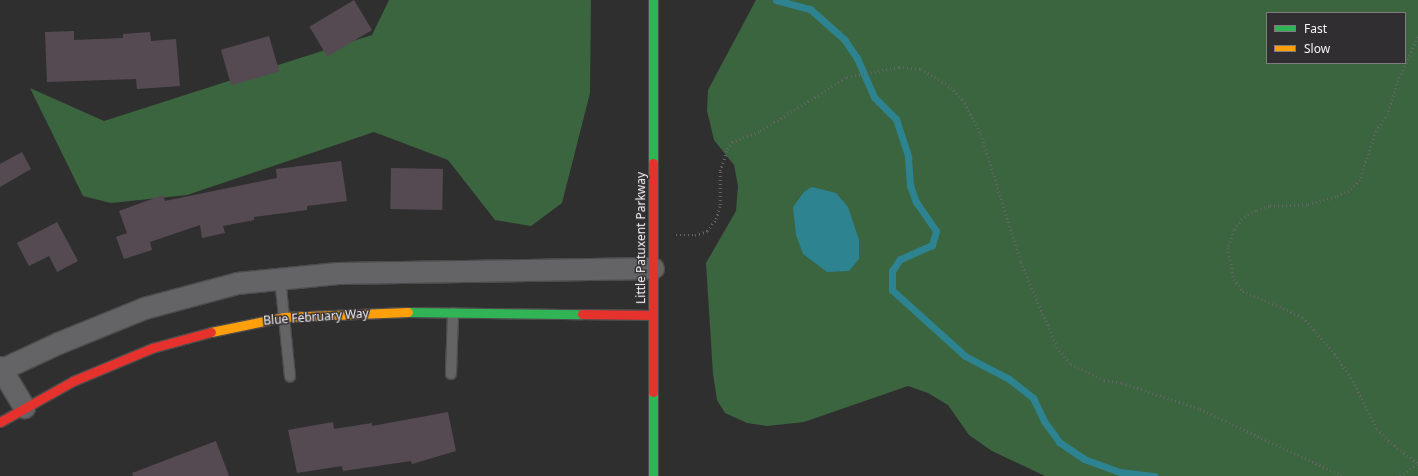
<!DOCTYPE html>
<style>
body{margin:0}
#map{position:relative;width:1418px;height:476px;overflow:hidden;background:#302f30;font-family:"Noto Sans",sans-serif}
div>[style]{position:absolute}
.forest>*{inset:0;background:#3a653f}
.water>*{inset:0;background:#2e8391}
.stream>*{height:7px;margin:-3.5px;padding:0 3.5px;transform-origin:3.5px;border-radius:3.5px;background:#2e8391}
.building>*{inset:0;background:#564a52;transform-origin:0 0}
.path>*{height:2.5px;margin-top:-1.25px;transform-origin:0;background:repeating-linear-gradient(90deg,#646365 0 1px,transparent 0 4px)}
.roads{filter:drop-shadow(1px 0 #4d4c4d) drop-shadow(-1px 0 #4d4c4d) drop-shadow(0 1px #4d4c4d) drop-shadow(0 -1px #4d4c4d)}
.lane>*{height:10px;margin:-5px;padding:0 5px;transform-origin:5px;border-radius:5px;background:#646365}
.street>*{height:21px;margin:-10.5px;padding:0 10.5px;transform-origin:10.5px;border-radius:10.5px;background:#646365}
.fast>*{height:9px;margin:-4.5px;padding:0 4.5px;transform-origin:4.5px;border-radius:4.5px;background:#30b455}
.slow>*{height:9px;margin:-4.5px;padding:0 4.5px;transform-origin:4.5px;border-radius:4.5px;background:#ff9f0a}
.jam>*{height:9px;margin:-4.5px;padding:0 4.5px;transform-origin:4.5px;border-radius:4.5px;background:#e5322d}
span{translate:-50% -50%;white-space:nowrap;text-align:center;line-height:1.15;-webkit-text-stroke:3px #312e31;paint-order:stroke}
.street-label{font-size:12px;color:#f6f4f6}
.legend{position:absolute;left:1266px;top:12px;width:140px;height:52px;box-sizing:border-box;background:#312e31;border:1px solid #807d80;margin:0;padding:5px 7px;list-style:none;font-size:12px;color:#f6f4f6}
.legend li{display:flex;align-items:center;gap:8px;height:20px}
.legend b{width:20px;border:1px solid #807d80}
</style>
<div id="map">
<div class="forest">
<i style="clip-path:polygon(389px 0,591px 0,590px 93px,562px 203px,531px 226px,495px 220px,448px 160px,374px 132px,187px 195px,111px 203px,83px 196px,30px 88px,104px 121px,372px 35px)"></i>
<i style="clip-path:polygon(evenodd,756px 0,1418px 0,1418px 476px,1045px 476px,992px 451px,969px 435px,948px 405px,928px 393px,908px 386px,804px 422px,767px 426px,747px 423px,725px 413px,717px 400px,713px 374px,706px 263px,736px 211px,738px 186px,734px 165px,714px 140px,707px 111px,708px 90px,756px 0,1267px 13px,1405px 13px,1405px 63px,1267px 63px,1267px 13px)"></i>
</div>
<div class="water">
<i style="clip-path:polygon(812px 187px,836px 193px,848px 207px,859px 240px,859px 259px,849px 271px,827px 272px,803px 254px,796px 235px,793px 207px,804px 192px)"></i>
</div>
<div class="stream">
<i style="left:776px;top:0;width:35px;rotate:15deg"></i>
<i style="left:810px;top:9px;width:45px;rotate:41.4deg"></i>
<i style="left:844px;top:39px;width:23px;rotate:56deg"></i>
<i style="left:857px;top:58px;width:43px;rotate:66.4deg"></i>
<i style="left:874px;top:97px;width:31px;rotate:45deg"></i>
<i style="left:896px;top:119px;width:40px;rotate:72deg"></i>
<i style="left:908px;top:157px;width:28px;rotate:86deg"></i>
<i style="left:910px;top:185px;width:18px;rotate:71deg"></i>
<i style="left:916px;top:202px;width:35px;rotate:55deg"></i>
<i style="left:936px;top:231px;width:15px;rotate:106deg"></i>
<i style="left:932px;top:245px;width:35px;rotate:156deg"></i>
<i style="left:900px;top:259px;width:14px;rotate:124deg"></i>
<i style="left:892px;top:271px;width:19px;rotate:90deg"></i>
<i style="left:892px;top:290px;width:98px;rotate:42.1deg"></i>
<i style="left:965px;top:356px;width:50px;rotate:27.6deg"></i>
<i style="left:1009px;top:379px;width:31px;rotate:38deg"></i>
<i style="left:1033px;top:398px;width:25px;rotate:64deg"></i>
<i style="left:1044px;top:421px;width:26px;rotate:54deg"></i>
<i style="left:1059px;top:442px;width:30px;rotate:34deg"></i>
<i style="left:1084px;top:459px;width:38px;rotate:20deg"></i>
<i style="left:1120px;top:472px;width:35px;rotate:7deg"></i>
</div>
<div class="building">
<i style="left:354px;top:0;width:35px;height:52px;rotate:59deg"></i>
<i style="clip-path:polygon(74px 31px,74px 40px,123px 38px,123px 34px,150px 32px,151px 41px,176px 39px,180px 86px,137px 89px,136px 79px,47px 82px,45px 32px)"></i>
<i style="left:269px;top:36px;width:37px;height:50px;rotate:74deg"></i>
<i style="clip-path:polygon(22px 152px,31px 169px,0 187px,0 164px)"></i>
<i style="clip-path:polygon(341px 161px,347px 201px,307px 206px,307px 210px,254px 217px,254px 220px,223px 226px,225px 233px,202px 238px,200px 225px,150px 242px,152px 250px,124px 259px,116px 237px,127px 233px,119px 211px,163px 195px,165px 201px,277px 178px,276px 169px)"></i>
<i style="left:391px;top:168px;width:52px;height:41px;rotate:1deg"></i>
<i style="clip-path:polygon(57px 222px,78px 261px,57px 272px,49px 256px,29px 266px,17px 243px)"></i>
<i style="clip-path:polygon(448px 412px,456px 451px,412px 464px,411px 461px,343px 471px,342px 466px,297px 473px,288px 430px,333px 422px,334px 429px,372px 423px,372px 426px)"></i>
<i style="clip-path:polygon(216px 441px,229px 476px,133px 476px,132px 473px)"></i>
</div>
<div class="path">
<i style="left:1418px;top:37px;width:51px;rotate:114.1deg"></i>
<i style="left:1397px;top:84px;width:31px;rotate:107deg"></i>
<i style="left:1388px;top:114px;width:21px;rotate:125deg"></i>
<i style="left:1376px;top:131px;width:52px;rotate:108.1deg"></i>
<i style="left:1360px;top:180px;width:16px;rotate:135deg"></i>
<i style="left:1349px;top:191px;width:14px;rotate:155deg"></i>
<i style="left:1336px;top:197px;width:30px;rotate:165deg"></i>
<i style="left:1307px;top:205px;width:38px;rotate:178deg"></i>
<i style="left:1269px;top:206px;width:14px;rotate:159deg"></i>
<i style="left:1256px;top:211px;width:16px;rotate:150deg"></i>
<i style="left:1242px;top:219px;width:14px;rotate:126deg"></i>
<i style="left:1234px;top:230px;width:19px;rotate:108deg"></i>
<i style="left:1228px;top:248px;width:32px;rotate:79deg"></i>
<i style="left:1234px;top:279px;width:15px;rotate:53deg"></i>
<i style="left:1243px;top:291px;width:65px;rotate:23.4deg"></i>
<i style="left:1303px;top:317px;width:49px;rotate:49.1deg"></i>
<i style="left:1335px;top:354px;width:32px;rotate:56deg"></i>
<i style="left:1353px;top:381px;width:54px;rotate:63.4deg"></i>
<i style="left:1377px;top:429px;width:20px;rotate:45deg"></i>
<i style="left:1391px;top:443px;width:34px;rotate:37deg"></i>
<i style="left:676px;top:235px;width:19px"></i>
<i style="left:695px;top:235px;width:13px;rotate:-18deg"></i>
<i style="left:707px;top:231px;width:15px;rotate:-53deg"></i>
<i style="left:716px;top:219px;width:15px;rotate:-74deg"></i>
<i style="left:720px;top:205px;width:34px;rotate:-90deg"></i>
<i style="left:720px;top:171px;width:23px;rotate:-72deg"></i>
<i style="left:727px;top:149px;width:9px;rotate:-54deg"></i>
<i style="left:732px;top:142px;width:30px;rotate:-21deg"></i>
<i style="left:760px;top:131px;width:102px;rotate:-31.8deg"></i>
<i style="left:847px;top:77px;width:53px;rotate:-10.9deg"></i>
<i style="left:899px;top:67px;width:22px;rotate:5deg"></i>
<i style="left:921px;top:69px;width:35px;rotate:31deg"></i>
<i style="left:951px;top:87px;width:21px;rotate:49deg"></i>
<i style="left:965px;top:103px;width:35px;rotate:63deg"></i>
<i style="left:981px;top:134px;width:134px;rotate:72.6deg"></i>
<i style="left:1021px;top:262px;width:92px;rotate:67deg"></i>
<i style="left:1057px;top:347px;width:22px;rotate:51deg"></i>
<i style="left:1071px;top:364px;width:37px;rotate:26deg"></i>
<i style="left:1104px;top:380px;width:18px;rotate:9deg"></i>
<i style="left:1122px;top:383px;width:82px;rotate:18.4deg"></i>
<i style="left:1200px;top:409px;width:158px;rotate:25.1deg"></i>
<i style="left:1400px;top:476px;width:22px;rotate:-36deg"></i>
</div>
<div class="roads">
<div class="lane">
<i style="left:280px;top:278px;width:99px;rotate:84.2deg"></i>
<i style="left:451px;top:374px;width:61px;rotate:-88.1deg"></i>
</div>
<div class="street">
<i style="left:0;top:367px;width:47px;rotate:59deg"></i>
<i style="left:0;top:370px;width:64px;rotate:-25deg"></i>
<i style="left:58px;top:343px;width:93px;rotate:-22.1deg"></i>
<i style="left:144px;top:308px;width:96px;rotate:-15deg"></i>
<i style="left:237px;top:283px;width:101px;rotate:-5.7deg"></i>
<i style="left:338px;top:273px;width:315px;rotate:-0.9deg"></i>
</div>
<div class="fast">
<i style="left:653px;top:0;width:163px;rotate:90deg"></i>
<i style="left:408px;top:312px;width:174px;rotate:0.7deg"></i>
<i style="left:653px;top:392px;width:84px;rotate:90deg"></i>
</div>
<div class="slow">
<i style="left:211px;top:332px;width:75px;rotate:-11.6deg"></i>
<i style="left:284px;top:317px;width:124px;rotate:-2.3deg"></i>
</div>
<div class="jam">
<i style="left:653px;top:163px;width:229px;rotate:90deg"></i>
<i style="left:582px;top:314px;width:71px;rotate:0.8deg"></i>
<i style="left:0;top:422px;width:84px;rotate:-29.3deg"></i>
<i style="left:73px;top:381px;width:86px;rotate:-22.7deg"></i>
<i style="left:152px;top:348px;width:61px;rotate:-15.2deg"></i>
</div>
</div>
<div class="street-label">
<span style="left:641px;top:238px;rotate:-90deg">Little Patuxent Parkway</span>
<span style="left:316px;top:317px;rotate:-4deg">Blue February Way</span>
</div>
<ul class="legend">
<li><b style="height:5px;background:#30b455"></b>Fast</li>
<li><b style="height:5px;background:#ff9f0a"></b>Slow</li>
</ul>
</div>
